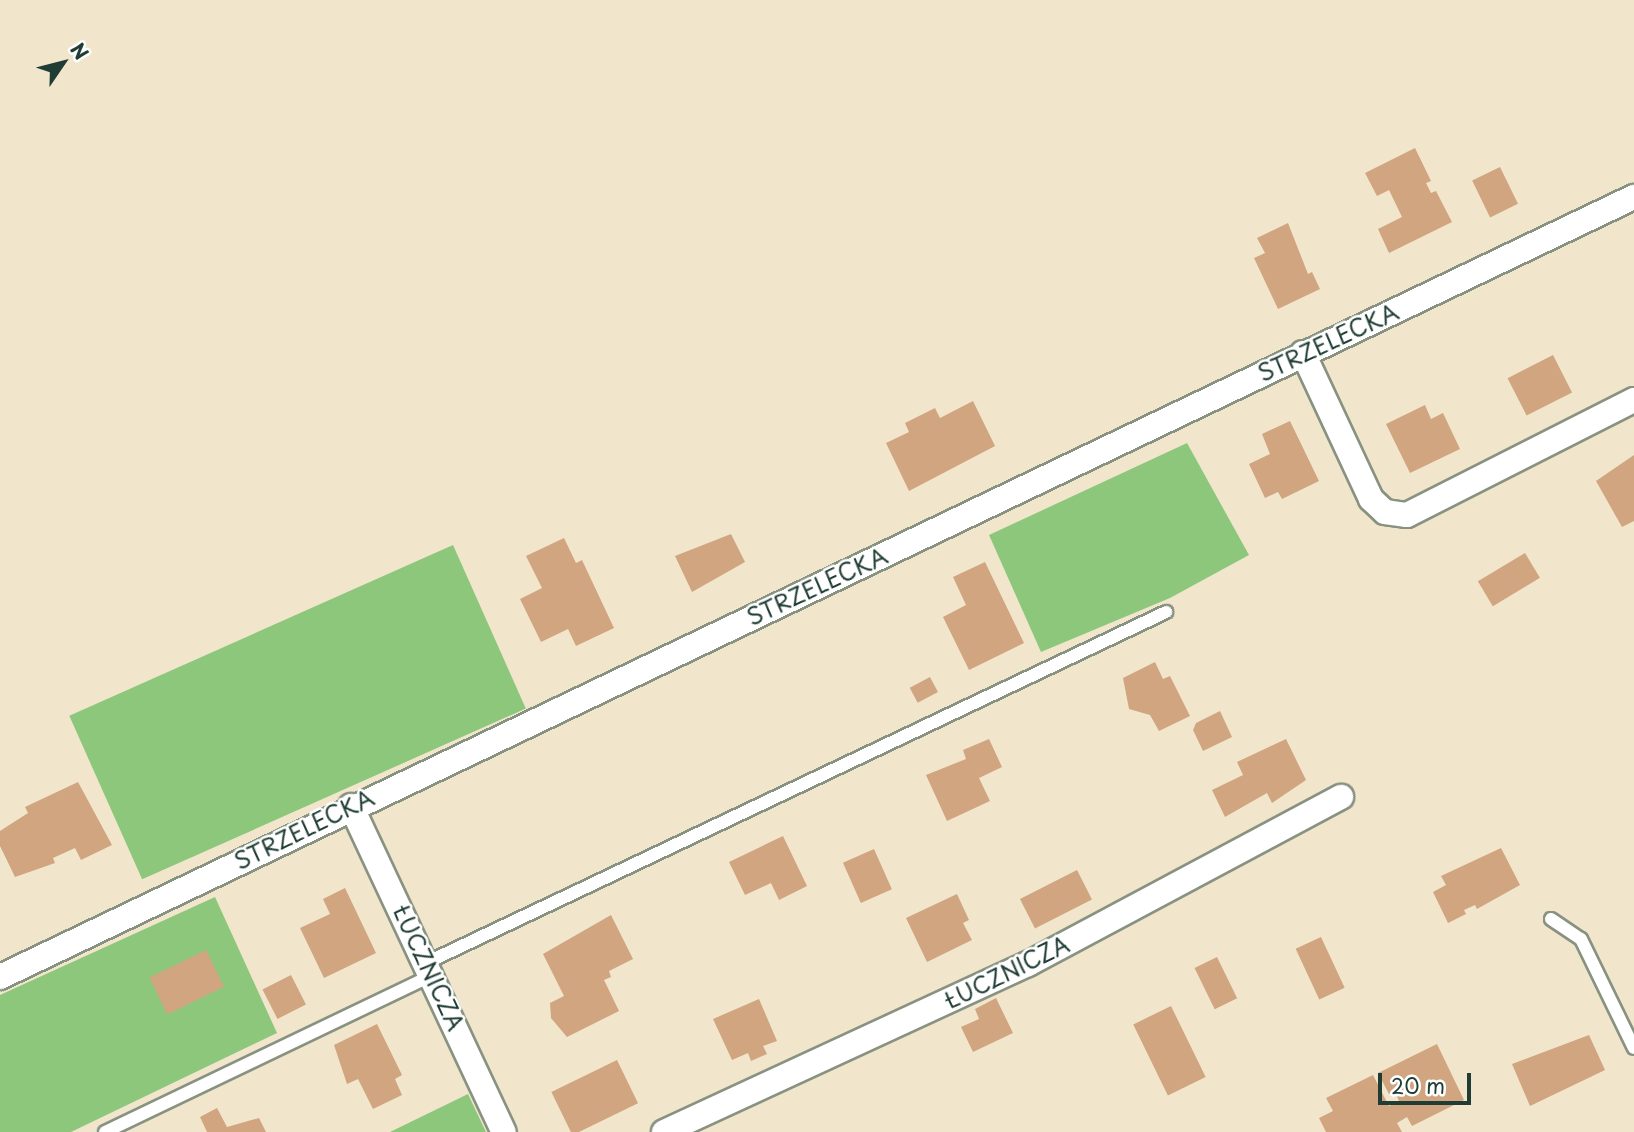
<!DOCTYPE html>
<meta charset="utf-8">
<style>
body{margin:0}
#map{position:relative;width:1634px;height:1132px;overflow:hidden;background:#f1e6cc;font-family:"Playpen Sans",sans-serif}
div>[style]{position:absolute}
.green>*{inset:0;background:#8dc77c;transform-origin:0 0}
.building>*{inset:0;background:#d0a57f;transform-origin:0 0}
.roads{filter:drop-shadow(2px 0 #889280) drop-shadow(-2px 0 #889280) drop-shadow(0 2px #889280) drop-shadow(0 -2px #889280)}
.service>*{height:12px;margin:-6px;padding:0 6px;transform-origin:6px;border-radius:6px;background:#fff}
.minor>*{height:24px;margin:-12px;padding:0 12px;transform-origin:12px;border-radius:12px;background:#fff}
span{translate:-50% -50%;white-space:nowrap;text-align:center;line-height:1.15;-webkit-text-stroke:5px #fff;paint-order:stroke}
.street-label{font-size:23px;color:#1f3d34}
.north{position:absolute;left:28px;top:28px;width:70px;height:70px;-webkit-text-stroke:5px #fff;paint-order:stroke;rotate:55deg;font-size:19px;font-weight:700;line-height:28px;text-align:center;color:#1f3d34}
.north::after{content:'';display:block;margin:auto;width:24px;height:32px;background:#1f3d34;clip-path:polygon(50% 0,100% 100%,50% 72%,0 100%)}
.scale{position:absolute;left:1378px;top:1073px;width:93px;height:32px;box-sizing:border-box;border:4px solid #1f3d34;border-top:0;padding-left:9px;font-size:21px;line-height:24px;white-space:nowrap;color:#1f3d34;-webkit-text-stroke:5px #fff;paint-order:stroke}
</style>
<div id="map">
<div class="green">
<i style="clip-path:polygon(1187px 443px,1249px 555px,1170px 598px,1041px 652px,989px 535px)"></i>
<i style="left:453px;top:545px;width:179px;height:420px;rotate:66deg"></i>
<i style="clip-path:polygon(215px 897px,277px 1033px,71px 1132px,0 1132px,0 995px)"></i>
<i style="clip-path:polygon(468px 1094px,486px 1132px,390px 1132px)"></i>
</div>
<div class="building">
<i style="clip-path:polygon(1415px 148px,1431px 181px,1426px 183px,1431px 193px,1436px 191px,1452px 222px,1389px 253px,1378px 229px,1402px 217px,1389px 190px,1377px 196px,1365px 173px)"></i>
<i style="left:1500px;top:167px;width:41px;height:31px;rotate:64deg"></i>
<i style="clip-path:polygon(1288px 223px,1308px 274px,1312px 272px,1320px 289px,1278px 309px,1254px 258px,1265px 253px,1257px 238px)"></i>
<i style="left:1553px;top:355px;width:42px;height:51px;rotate:63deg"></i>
<i style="clip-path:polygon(973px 401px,995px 446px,909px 491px,886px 443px,909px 432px,905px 423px,935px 408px,940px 418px)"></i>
<i style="clip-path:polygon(1425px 405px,1431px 419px,1443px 413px,1460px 449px,1410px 473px,1386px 424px)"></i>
<i style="clip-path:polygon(1290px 421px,1319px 481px,1282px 499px,1278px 492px,1265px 498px,1249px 464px,1270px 454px,1262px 434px)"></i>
<i style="clip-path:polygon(1634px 455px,1634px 521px,1622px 527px,1596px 481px)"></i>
<i style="clip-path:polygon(731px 534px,745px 562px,692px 592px,675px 556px)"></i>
<i style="clip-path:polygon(564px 538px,576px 563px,582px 560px,614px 628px,576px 646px,568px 629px,541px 642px,520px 599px,542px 588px,526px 556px)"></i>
<i style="left:1525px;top:553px;width:29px;height:55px;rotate:59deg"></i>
<i style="clip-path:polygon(985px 562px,1024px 643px,969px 670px,943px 617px,966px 605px,953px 577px)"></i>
<i style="clip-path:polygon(1155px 662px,1163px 679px,1170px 676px,1190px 716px,1159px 731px,1150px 715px,1129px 709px,1123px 678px)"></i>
<i style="left:930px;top:677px;width:17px;height:23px;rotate:62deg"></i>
<i style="clip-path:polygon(1220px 711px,1232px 737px,1203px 751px,1193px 730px,1196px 723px)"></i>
<i style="clip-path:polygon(989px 739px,1002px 767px,979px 778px,990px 801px,947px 821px,926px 775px,966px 759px,963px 750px)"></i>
<i style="clip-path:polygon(1286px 739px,1306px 780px,1272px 803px,1267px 793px,1225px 817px,1212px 790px,1243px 775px,1237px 762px)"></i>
<i style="clip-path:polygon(78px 782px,112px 845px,81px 860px,75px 848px,53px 858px,55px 863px,15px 877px,0 846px,0 831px,28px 813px,25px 807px)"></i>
<i style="clip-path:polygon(783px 836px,807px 886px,779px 900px,771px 883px,745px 895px,729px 862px)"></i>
<i style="clip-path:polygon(1501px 848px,1520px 885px,1477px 909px,1475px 905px,1464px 910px,1466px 914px,1448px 923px,1433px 892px,1446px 885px,1441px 876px)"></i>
<i style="left:874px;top:849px;width:44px;height:34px;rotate:66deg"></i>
<i style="left:1077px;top:870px;width:33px;height:64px;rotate:63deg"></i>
<i style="clip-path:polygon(345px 888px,376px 953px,324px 978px,300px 928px,330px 914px,323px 899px)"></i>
<i style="clip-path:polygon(957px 894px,969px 920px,963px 923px,972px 940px,927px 962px,906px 918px)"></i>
<i style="clip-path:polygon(611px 915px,633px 959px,609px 971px,611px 977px,604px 980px,619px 1011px,567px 1037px,551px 1018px,550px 1003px,564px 996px,543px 954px)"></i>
<i style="left:1321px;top:937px;width:56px;height:28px;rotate:65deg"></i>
<i style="left:206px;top:950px;width:41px;height:63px;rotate:64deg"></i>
<i style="left:1217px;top:957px;width:46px;height:25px;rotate:64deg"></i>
<i style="left:291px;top:975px;width:33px;height:32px;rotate:63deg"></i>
<i style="clip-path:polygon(996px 998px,1013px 1033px,973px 1052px,961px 1027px,979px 1019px,975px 1009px)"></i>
<i style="clip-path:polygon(759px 999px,777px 1041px,763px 1046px,767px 1054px,751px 1061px,748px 1053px,732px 1060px,713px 1019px)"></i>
<i style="left:1171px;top:1006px;width:79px;height:42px;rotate:64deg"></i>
<i style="clip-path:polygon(377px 1024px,402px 1075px,395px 1079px,402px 1095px,373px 1109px,358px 1079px,347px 1084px,334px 1045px)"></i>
<i style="clip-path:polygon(1589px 1035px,1605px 1070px,1530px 1106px,1512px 1064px)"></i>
<i style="clip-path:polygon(1437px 1044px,1464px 1100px,1412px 1126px,1407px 1117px,1397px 1123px,1402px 1132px,1326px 1132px,1319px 1118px,1333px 1111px,1326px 1098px,1373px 1075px,1389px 1106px,1399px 1101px,1395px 1092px,1389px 1094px,1378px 1073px)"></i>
<i style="left:617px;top:1060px;width:48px;height:73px;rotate:64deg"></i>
<i style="clip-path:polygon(217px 1108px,227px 1127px,259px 1118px,266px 1132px,207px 1132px,200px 1117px)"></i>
</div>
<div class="roads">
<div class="service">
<i style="left:1551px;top:919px;width:36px;rotate:34deg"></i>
<i style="left:1581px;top:939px;width:121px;rotate:64.1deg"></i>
<i style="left:428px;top:962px;width:817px;rotate:-25.37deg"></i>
<i style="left:105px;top:1132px;width:364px;rotate:-25.6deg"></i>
</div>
<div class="minor">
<i style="left:1303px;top:353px;width:161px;rotate:65deg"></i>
<i style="left:1371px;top:499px;width:19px;rotate:43deg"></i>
<i style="left:1385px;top:512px;width:22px;rotate:8deg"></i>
<i style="left:1407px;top:515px;width:254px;rotate:-26.9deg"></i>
<i style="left:351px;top:806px;width:360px;rotate:64.9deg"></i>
<i style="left:0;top:977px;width:1811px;rotate:-25.52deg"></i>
<i style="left:664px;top:1132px;width:401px;rotate:-24.8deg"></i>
<i style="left:1028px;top:964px;width:355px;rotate:-28.1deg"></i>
</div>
</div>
<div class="street-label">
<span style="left:1328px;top:342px;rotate:-25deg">STRZELECKA</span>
<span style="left:817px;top:586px;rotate:-25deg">STRZELECKA</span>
<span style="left:304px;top:829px;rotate:-26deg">STRZELECKA</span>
<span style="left:429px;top:968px;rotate:65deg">ŁUCZNICZA</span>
<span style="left:1007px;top:972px;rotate:-26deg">ŁUCZNICZA</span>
</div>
<div class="north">N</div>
<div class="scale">20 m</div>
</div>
